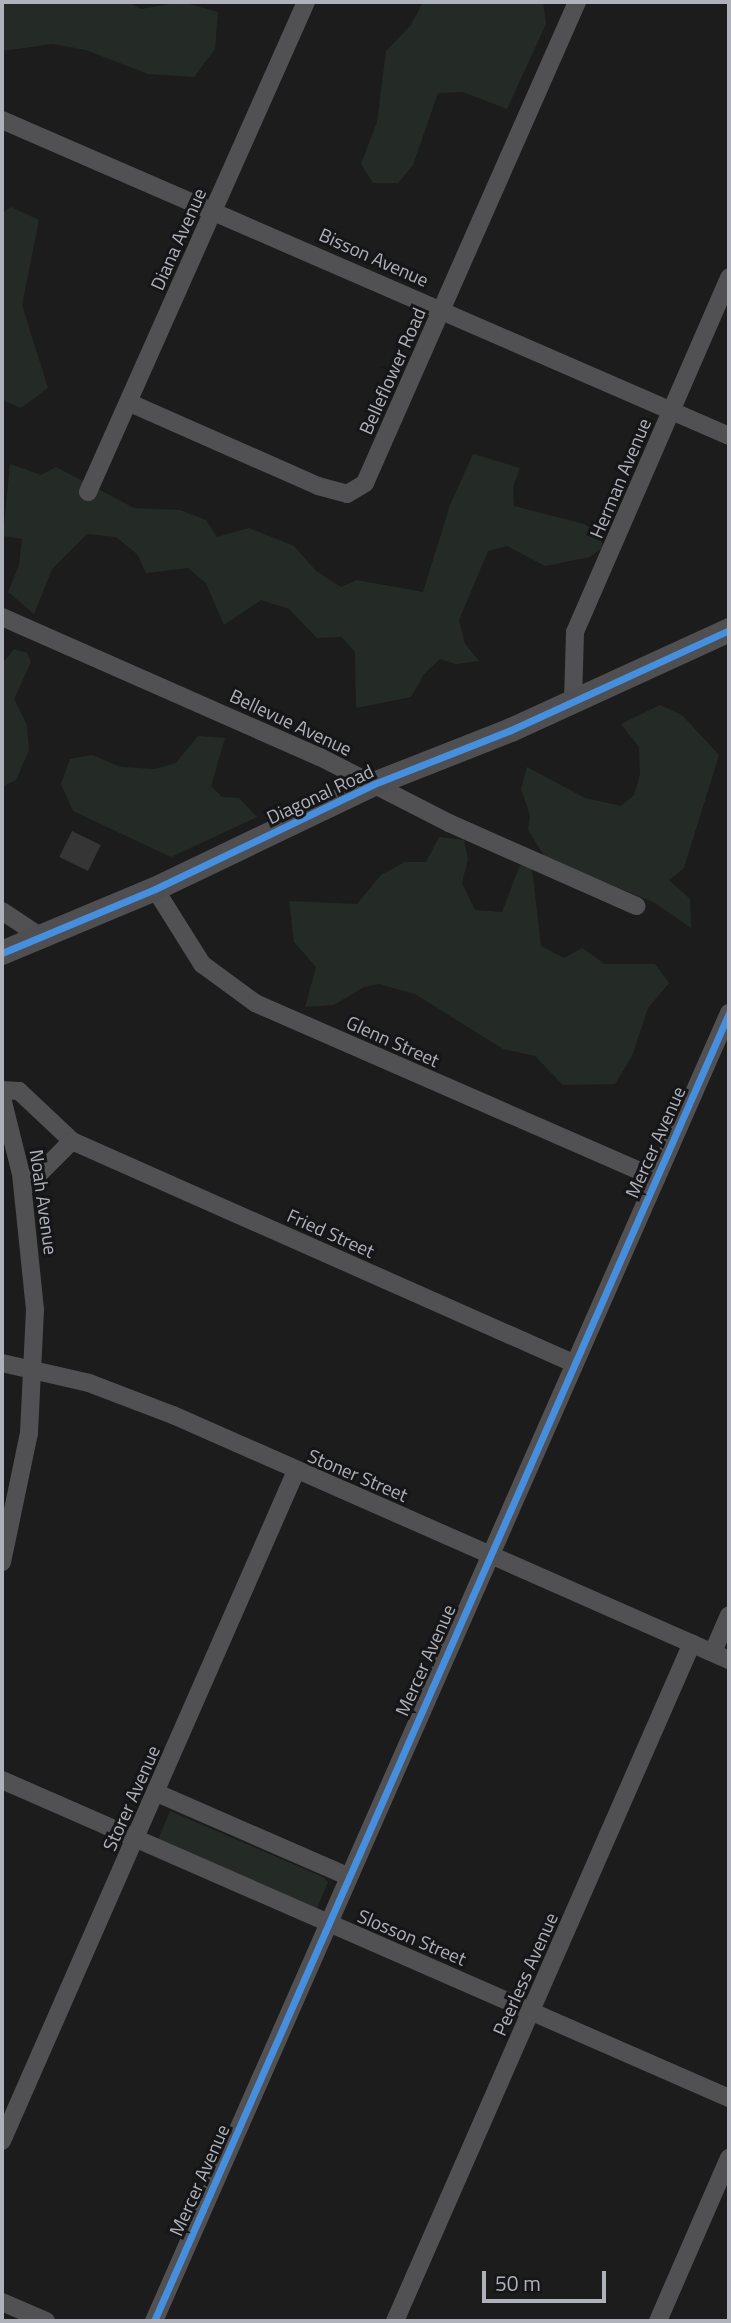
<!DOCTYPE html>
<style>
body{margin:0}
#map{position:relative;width:731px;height:2323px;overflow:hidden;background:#1c1c1c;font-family:"Titillium Web",sans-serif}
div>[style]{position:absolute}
.green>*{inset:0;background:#242b26}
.building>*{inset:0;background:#353536;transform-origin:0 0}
.street>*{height:18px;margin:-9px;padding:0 9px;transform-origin:9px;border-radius:9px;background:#515154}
.secondary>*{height:24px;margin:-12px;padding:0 12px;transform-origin:12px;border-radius:12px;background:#4f4f52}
.cycleway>*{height:7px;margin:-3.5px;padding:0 3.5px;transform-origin:3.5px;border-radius:3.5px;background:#468fdf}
span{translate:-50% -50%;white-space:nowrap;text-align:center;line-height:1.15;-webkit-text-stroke:6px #161618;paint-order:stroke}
.street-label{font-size:19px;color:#afb2bb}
.frame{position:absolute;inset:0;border:4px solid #afb2bb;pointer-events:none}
.scale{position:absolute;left:482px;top:2271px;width:124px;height:32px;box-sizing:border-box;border:4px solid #afb2bb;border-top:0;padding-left:9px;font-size:21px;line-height:24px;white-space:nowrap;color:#afb2bb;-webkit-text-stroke:5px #161618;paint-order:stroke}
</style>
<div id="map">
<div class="green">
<i style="clip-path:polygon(2px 2px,127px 2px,141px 9px,182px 2px,218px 12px,215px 49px,194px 77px,148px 74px,86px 50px,53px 44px,2px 51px)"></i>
<i style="clip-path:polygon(423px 2px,543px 2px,546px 24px,507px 109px,463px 92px,438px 93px,413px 165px,398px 183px,373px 183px,361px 164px,377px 122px,386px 51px,411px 25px)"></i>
<i style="clip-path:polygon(11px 207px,39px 220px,22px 305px,48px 388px,21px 408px,2px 400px,2px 213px)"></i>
<i style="clip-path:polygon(473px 454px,520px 468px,513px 487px,514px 506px,584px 524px,602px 536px,602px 548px,590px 557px,545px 566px,507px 546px,488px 551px,459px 620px,465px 644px,479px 661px,456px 664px,440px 659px,424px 674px,411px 697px,356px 708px,355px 652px,342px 637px,317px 638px,289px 609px,261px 600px,224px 625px,206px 583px,188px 568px,146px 573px,137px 554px,116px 537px,87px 534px,52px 569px,34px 614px,8px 592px,19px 565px,22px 539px,3px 536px,10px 464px,41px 475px,56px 467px,134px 508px,180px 510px,206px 520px,217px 537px,249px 528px,294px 546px,316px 571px,341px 587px,357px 580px,423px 592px,450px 505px)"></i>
<i style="clip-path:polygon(14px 649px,27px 653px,31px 662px,14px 699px,27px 725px,29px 750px,16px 780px,3px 786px,2px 664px)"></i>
<i style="clip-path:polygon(660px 705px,682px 715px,719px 755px,684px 868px,669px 880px,690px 899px,691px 928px,655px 903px,545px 857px,528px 830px,530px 815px,521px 789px,527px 767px,585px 798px,621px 806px,634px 795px,640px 775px,639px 747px,621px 724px)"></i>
<i style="clip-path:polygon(198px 736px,225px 738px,211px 786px,222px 797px,239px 798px,257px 817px,171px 857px,73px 811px,61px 784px,70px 759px,92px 755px,121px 767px,155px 769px,176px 763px)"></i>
<i style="clip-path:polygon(439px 837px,464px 840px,468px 859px,462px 883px,475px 910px,502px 912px,520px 865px,532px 869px,541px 946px,564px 958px,582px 948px,605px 964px,655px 964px,669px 983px,648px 1008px,632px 1056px,615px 1084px,563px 1085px,535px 1056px,503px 1049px,415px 994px,379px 984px,364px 987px,334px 1005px,305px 1007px,316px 967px,294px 942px,289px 901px,357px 904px,381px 875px,405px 862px,426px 862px)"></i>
<i style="clip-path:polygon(170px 1811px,323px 1877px,328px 1882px,317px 1908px,158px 1840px)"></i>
</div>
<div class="building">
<i style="left:72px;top:831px;width:32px;height:29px;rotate:26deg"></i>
</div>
<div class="street">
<i style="left:2px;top:120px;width:793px;rotate:23.49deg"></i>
<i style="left:130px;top:403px;width:206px;rotate:23.8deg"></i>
<i style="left:318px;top:486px;width:30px;rotate:15deg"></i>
<i style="left:347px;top:494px;width:21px;rotate:-31deg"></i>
<i style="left:365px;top:483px;width:526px;rotate:-66.21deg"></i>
<i style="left:88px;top:492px;width:536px;rotate:-66.02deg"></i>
<i style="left:2px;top:617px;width:347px;rotate:23.8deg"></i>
<i style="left:320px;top:757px;width:145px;rotate:27.1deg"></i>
<i style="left:449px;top:823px;width:205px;rotate:23.9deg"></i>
<i style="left:573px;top:700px;width:68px;rotate:-88.3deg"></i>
<i style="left:575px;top:632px;width:387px;rotate:-66.5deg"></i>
<i style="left:155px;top:889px;width:89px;rotate:57.9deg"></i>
<i style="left:202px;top:964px;width:66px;rotate:36.3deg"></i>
<i style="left:255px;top:1003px;width:438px;rotate:23.6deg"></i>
<i style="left:2px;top:911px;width:43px;rotate:33.7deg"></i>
<i style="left:2px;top:1090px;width:17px;rotate:3deg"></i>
<i style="left:19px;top:1091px;width:73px;rotate:43.3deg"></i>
<i style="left:72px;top:1141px;width:548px;rotate:23.9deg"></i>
<i style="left:2px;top:1098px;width:78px;rotate:76deg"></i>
<i style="left:21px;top:1174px;width:137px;rotate:84.1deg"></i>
<i style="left:35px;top:1310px;width:123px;rotate:92.8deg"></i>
<i style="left:29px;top:1433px;width:132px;rotate:101.8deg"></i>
<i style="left:23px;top:1190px;width:69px;rotate:-45deg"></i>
<i style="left:2px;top:1363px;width:89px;rotate:12.9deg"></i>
<i style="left:89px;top:1383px;width:90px;rotate:20.9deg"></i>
<i style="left:173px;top:1415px;width:608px;rotate:23.78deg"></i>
<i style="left:713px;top:1652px;width:40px;rotate:-66.6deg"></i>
<i style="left:2px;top:1780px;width:794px;rotate:23.63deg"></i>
<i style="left:157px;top:1793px;width:207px;rotate:23.6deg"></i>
<i style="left:2px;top:2141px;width:732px;rotate:-66.31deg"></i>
<i style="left:2px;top:2302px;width:48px;rotate:23.4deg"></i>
<i style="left:154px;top:2321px;width:1429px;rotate:-66.27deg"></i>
<i style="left:395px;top:2321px;width:740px;rotate:-66.34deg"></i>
<i style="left:658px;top:2321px;width:178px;rotate:-66.5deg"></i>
</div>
<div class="secondary">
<i style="left:2px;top:953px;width:166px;rotate:-22.7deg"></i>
<i style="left:155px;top:889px;width:243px;rotate:-25.6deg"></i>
<i style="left:374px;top:784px;width:147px;rotate:-21.5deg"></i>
<i style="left:511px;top:730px;width:240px;rotate:-24.6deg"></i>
</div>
<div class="cycleway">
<i style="left:2px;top:953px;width:166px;rotate:-22.7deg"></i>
<i style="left:155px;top:889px;width:243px;rotate:-25.6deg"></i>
<i style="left:374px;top:784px;width:147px;rotate:-21.5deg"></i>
<i style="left:511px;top:730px;width:240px;rotate:-24.6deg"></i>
<i style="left:154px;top:2321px;width:1429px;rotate:-66.27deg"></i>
</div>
<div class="street-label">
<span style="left:178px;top:239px;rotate:-66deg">Diana Avenue</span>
<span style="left:374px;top:257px;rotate:24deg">Bisson Avenue</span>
<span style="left:392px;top:371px;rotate:-66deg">Belleflower Road</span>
<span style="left:620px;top:478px;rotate:-67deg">Herman Avenue</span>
<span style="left:291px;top:722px;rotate:25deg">Bellevue Avenue</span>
<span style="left:320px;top:794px;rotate:-25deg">Diagonal Road</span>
<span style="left:393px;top:1041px;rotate:24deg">Glenn Street</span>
<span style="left:655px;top:1142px;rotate:-66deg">Mercer Avenue</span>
<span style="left:44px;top:1202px;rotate:82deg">Noah Avenue</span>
<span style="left:331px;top:1233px;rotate:24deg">Fried Street</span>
<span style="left:358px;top:1475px;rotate:23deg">Stoner Street</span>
<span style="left:425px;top:1660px;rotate:-66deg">Mercer Avenue</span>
<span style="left:131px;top:1798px;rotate:-66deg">Storer Avenue</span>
<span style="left:412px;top:1937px;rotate:23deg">Slosson Street</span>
<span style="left:525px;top:1974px;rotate:-66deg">Peerless Avenue</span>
<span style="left:199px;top:2180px;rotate:-66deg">Mercer Avenue</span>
</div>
<div class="frame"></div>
<div class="scale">50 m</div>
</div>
